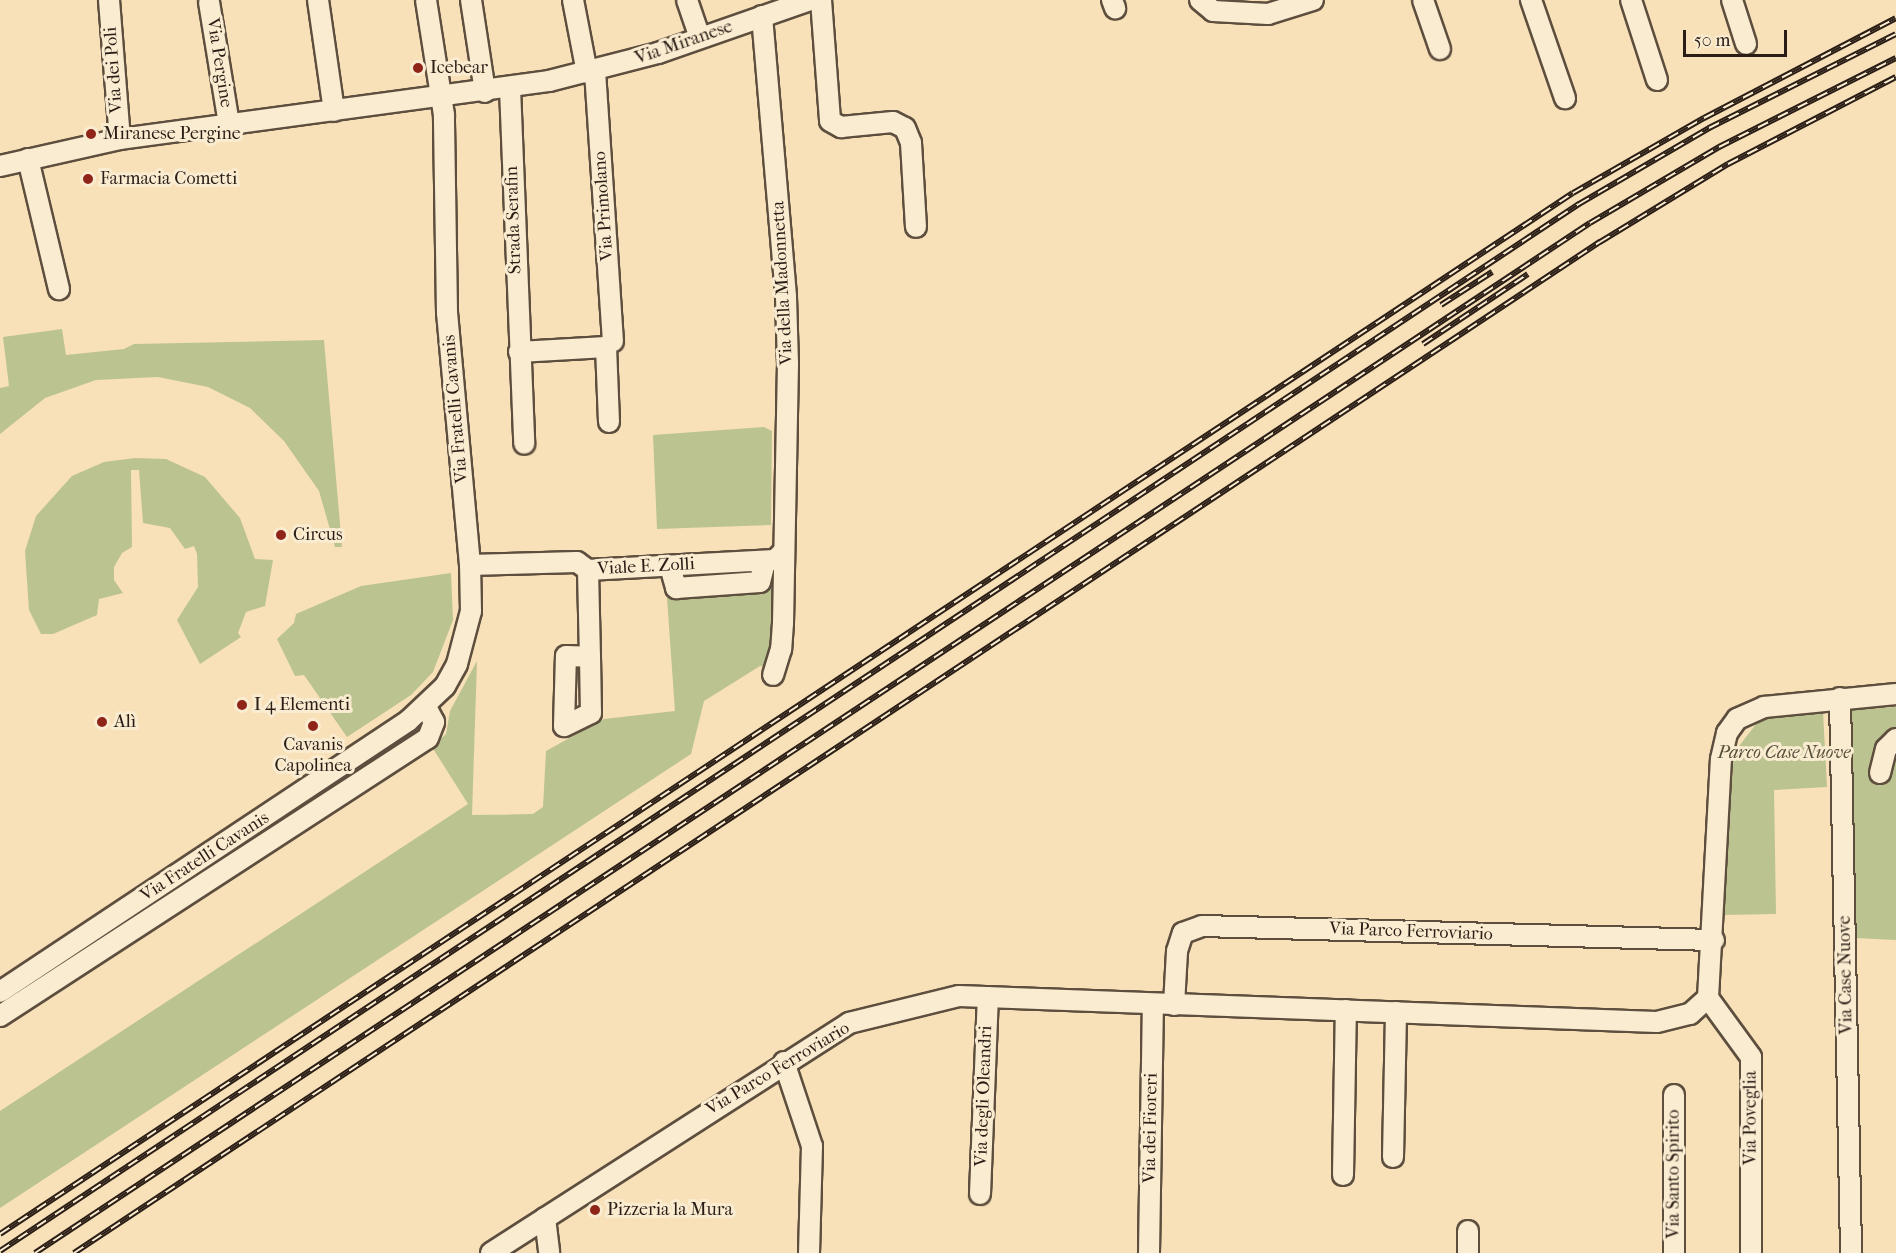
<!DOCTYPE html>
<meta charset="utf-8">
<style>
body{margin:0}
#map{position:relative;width:1896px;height:1253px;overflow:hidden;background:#f8e1b8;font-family:"IM FELL French Canon",serif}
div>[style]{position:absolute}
.green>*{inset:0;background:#bbc390}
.roads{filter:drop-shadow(2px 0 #5d4e3e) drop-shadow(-2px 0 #5d4e3e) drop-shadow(0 2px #5d4e3e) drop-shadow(0 -2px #5d4e3e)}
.minor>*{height:20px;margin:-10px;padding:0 10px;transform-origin:10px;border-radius:10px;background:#faecd1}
.rail>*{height:6px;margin-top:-3px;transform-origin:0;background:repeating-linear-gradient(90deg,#faecd1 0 11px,#291d15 0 22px);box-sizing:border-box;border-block:2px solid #291d15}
.dots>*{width:16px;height:16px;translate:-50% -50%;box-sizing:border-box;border:3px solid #faecd1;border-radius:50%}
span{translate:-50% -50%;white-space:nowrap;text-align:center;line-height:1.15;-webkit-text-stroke:6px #faecd1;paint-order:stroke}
.street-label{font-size:18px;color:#291d15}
.poi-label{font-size:18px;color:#291d15}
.left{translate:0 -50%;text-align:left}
.park-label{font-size:18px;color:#554f3a;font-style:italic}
.scale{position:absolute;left:1683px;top:30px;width:104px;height:27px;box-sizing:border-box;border:3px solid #291d15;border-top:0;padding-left:8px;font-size:18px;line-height:21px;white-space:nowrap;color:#291d15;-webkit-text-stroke:4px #faecd1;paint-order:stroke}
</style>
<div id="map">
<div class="green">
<i style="clip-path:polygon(62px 329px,66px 355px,124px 349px,134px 344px,324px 340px,342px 547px,335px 547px,319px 491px,284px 441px,250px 408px,208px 387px,158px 377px,96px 380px,45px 398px,0 434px,0 388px,9px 386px,3px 337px)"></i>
<i style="clip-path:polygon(764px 427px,772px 431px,771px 525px,657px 529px,653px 435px)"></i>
<i style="clip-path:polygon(135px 458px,166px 459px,205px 477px,240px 518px,255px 559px,273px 560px,265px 606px,246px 612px,238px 633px,241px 637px,200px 664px,177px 620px,198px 587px,197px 554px,194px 546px,185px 549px,170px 528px,143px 523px,139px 470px,131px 470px,132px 547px,122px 553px,114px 567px,114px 580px,123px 593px,99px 599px,97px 615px,53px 634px,41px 634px,29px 610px,25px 551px,36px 516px,72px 476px,104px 462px)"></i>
<i style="clip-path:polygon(770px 569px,777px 569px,772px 668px,760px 666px,704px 701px,691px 754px,0 1208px,0 1111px,468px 804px,432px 747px,446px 734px,450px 711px,477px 661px,472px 815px,533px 814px,543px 807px,546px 751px,604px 719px,675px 711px,667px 598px,765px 589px)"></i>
<i style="clip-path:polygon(451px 573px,453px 620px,433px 672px,411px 695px,347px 737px,304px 675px,295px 676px,277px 639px,294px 623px,296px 614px,361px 586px)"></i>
<i style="clip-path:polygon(1896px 707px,1896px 940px,1855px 938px,1847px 710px)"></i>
<i style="clip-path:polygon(1823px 712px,1827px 787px,1774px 790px,1776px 914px,1722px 915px,1729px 759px,1760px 719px)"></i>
</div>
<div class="roads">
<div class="minor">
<i style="left:109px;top:0;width:139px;rotate:85.5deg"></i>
<i style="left:318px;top:0;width:112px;rotate:81.8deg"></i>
<i style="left:471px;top:0;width:93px;rotate:81.3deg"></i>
<i style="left:573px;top:0;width:74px;rotate:79.1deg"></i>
<i style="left:687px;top:0;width:40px;rotate:71.1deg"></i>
<i style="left:821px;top:0;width:121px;rotate:85.7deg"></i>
<i style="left:830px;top:121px;width:13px;rotate:29deg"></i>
<i style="left:841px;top:127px;width:52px;rotate:-5.5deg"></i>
<i style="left:893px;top:122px;width:13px;rotate:27deg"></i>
<i style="left:905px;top:128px;width:16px;rotate:68deg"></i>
<i style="left:911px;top:143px;width:84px;rotate:86.6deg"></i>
<i style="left:1112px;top:0;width:9px;rotate:69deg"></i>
<i style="left:1200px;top:0;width:17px;rotate:40deg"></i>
<i style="left:1213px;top:11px;width:55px;rotate:3.1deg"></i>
<i style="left:1268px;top:14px;width:47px;rotate:-17.3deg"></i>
<i style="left:1423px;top:0;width:52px;rotate:70.9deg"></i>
<i style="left:1531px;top:0;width:104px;rotate:70.9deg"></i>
<i style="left:1631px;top:0;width:84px;rotate:72deg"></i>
<i style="left:1732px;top:0;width:46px;rotate:72.3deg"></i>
<i style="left:209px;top:2px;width:124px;rotate:80.7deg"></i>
<i style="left:762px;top:16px;width:282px;rotate:85.1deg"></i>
<i style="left:786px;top:297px;width:66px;rotate:88.3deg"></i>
<i style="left:788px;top:363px;width:260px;rotate:91.1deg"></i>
<i style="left:783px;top:623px;width:26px;rotate:94deg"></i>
<i style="left:781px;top:649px;width:27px;rotate:107deg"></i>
<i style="left:595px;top:71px;width:271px;rotate:86.2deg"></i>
<i style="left:510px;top:88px;width:356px;rotate:87.7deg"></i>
<i style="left:28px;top:159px;width:134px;rotate:76.6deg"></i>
<i style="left:0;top:166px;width:123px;rotate:-12.7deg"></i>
<i style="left:120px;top:139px;width:433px;rotate:-7.7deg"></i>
<i style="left:549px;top:81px;width:113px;rotate:-14.4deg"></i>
<i style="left:658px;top:53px;width:161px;rotate:-19.2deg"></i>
<i style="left:519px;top:352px;width:87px;rotate:-3.3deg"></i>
<i style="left:606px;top:347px;width:75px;rotate:87.7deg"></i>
<i style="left:470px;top:565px;width:107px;rotate:-1.6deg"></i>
<i style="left:577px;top:562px;width:14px;rotate:36deg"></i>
<i style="left:588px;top:570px;width:187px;rotate:-3.1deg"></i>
<i style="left:775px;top:560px;width:11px;rotate:-45deg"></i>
<i style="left:679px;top:565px;width:9px;rotate:148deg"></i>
<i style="left:671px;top:570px;width:19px;rotate:74deg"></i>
<i style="left:676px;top:588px;width:84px;rotate:-4.1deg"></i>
<i style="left:760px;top:582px;width:16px;rotate:-76deg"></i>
<i style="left:764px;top:566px;width:10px;rotate:-156deg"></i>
<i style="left:588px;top:570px;width:87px;rotate:88.7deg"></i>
<i style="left:590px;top:657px;width:56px;rotate:89deg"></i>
<i style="left:591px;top:713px;width:30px;rotate:154deg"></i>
<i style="left:564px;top:726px;width:70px;rotate:-88.4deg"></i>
<i style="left:566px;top:656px;width:24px;rotate:2deg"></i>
<i style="left:1840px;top:698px;width:555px;rotate:88.86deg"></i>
<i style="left:1880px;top:773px;width:25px;rotate:-76deg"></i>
<i style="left:1886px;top:749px;width:14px;rotate:-45deg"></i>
<i style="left:0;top:992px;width:490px;rotate:-33.6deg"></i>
<i style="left:408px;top:721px;width:51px;rotate:-43.4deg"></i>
<i style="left:445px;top:686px;width:25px;rotate:-61deg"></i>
<i style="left:457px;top:664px;width:55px;rotate:-75.2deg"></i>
<i style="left:471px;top:611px;width:46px;rotate:-91.2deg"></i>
<i style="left:470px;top:565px;width:253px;rotate:-95.2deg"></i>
<i style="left:447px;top:313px;width:198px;rotate:-90.9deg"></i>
<i style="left:444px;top:115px;width:116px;rotate:-98.9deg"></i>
<i style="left:1708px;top:998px;width:73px;rotate:53.9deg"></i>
<i style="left:1751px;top:1057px;width:196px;rotate:90deg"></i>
<i style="left:1174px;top:1005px;width:54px;rotate:-86.8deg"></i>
<i style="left:1177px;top:951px;width:19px;rotate:-72deg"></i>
<i style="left:1183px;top:933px;width:20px;rotate:-20deg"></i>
<i style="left:1202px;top:926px;width:512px;rotate:1.57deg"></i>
<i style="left:0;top:1016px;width:510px;rotate:-33.01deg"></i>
<i style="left:428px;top:738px;width:17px;rotate:-69deg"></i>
<i style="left:434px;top:722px;width:17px;rotate:-118deg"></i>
<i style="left:784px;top:1062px;width:89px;rotate:71.6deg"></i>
<i style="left:812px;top:1146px;width:107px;rotate:91.6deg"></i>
<i style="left:1674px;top:1095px;width:158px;rotate:90deg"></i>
<i style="left:1393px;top:1157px;width:145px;rotate:-88.8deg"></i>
<i style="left:1343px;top:1175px;width:165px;rotate:-89deg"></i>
<i style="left:980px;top:1194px;width:197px;rotate:-87.7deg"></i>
<i style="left:545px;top:1218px;width:35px;rotate:83deg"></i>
<i style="left:1468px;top:1231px;width:22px;rotate:90deg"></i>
<i style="left:491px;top:1253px;width:426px;rotate:-32.7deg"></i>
<i style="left:849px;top:1023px;width:113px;rotate:-13.8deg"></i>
<i style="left:959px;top:996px;width:698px;rotate:2.13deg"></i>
<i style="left:1657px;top:1022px;width:34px;rotate:-14deg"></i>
<i style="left:1690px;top:1014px;width:24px;rotate:-42deg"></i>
<i style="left:1708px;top:998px;width:239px;rotate:-86.9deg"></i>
<i style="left:1721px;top:759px;width:27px;rotate:-77deg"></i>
<i style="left:1727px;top:733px;width:17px;rotate:-54deg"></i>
<i style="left:1737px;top:719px;width:30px;rotate:-24deg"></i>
<i style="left:1764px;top:707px;width:133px;rotate:-5.6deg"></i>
<i style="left:1149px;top:1253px;width:249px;rotate:-89.1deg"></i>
</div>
</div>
<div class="rail">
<i style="left:1441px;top:305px;width:61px;rotate:-32.9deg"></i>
<i style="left:1423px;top:344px;width:126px;rotate:-33.7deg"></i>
<i style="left:0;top:1234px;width:1886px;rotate:-33.5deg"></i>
<i style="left:1573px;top:193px;width:151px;rotate:-29.8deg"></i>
<i style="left:1704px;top:118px;width:216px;rotate:-27.5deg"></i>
<i style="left:0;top:1251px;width:1895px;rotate:-33.55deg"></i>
<i style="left:1579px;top:204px;width:151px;rotate:-30.3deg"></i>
<i style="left:1709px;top:128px;width:209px;rotate:-26.7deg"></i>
<i style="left:35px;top:1253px;width:1865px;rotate:-33.52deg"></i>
<i style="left:1590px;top:223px;width:150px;rotate:-30.5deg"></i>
<i style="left:1719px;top:147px;width:198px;rotate:-26.7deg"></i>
<i style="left:74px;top:1253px;width:1831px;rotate:-33.53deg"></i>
<i style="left:1600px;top:242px;width:150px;rotate:-31.4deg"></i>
<i style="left:1728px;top:164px;width:189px;rotate:-27.4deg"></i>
</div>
<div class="dots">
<i style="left:418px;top:68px;background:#8f2418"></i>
<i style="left:91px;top:134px;background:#8f2418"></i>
<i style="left:88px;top:179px;background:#8f2418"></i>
<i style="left:281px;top:535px;background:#8f2418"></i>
<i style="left:242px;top:705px;background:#8f2418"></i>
<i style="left:102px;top:722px;background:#8f2418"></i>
<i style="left:313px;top:726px;background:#8f2418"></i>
<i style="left:595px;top:1210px;background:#8f2418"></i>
</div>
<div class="street-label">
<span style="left:684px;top:43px;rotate:-19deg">Via Miranese</span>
<span style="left:219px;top:63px;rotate:81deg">Via Pergine</span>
<span style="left:114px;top:70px;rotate:-94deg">Via dei Poli</span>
<span style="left:604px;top:206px;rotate:-94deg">Via Primolano</span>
<span style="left:514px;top:220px;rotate:-92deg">Strada Serafin</span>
<span style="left:783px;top:283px;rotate:-93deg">Via della Madonnetta</span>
<span style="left:456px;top:409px;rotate:-95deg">Via Fratelli Cavanis</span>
<span style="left:646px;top:567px;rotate:-3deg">Viale E. Zolli</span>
<span style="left:205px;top:857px;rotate:-33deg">Via Fratelli Cavanis</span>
<span style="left:1411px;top:932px;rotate:2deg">Via Parco Ferroviario</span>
<span style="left:1846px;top:975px;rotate:-91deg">Via Case Nuove</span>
<span style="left:778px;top:1069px;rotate:-31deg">Via Parco Ferroviario</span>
<span style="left:984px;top:1096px;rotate:-88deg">Via degli Oleandri</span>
<span style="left:1751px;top:1118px;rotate:-90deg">Via Poveglia</span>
<span style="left:1151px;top:1128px;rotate:-89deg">Via dei Fioreri</span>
<span style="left:1674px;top:1174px;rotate:-90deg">Via Santo Spirito</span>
</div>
<div class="poi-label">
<span class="left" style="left:430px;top:68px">Icebear</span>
<span class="left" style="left:103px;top:134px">Miranese Pergine</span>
<span class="left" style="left:100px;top:179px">Farmacia Cometti</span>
<span class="left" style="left:293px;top:535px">Circus</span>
<span class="left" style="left:254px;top:705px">I 4 Elementi</span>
<span class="left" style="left:114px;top:722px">Alì</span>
<span style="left:313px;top:756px">Cavanis<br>Capolinea</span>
<span class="left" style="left:607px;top:1210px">Pizzeria la Mura</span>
</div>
<div class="park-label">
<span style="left:1784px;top:753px">Parco Case Nuove</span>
</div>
<div class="scale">50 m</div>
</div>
